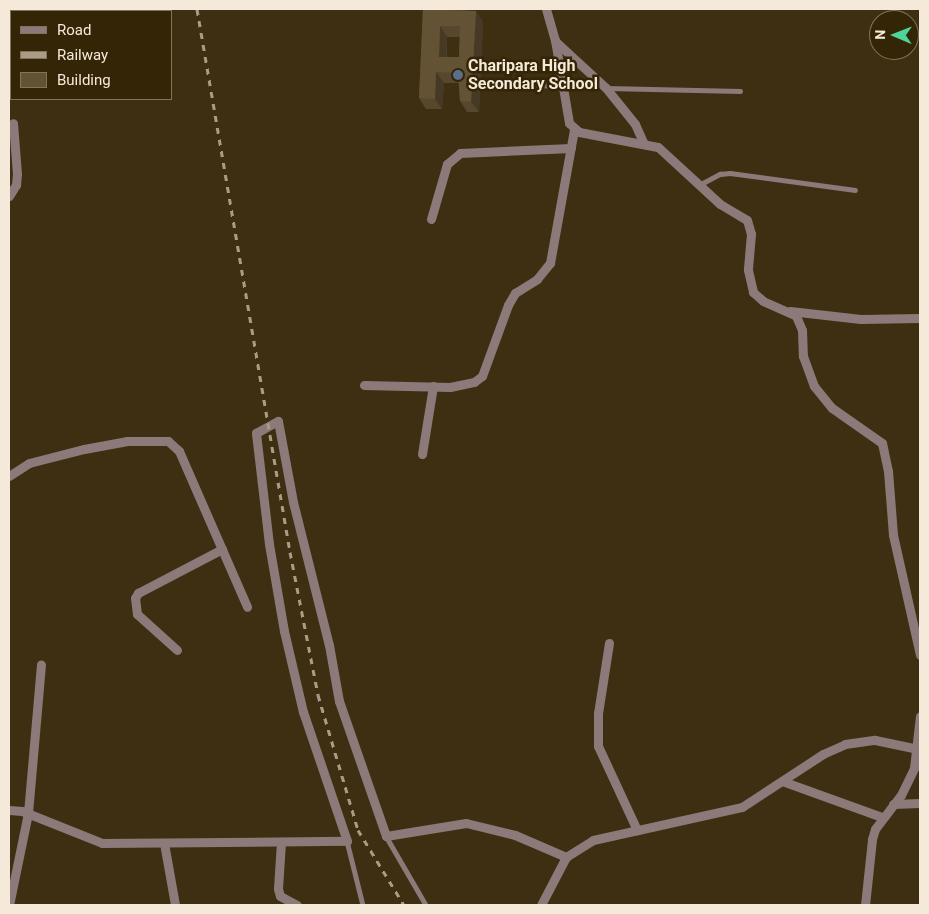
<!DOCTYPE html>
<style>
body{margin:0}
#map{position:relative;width:929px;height:914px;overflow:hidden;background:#3f2f12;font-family:Roboto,sans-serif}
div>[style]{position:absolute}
.lane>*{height:4.5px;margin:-2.25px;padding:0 2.25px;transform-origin:2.25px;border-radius:2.25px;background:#8c7a7b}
.street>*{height:9px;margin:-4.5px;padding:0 4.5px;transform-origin:4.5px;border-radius:4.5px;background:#8c7a7b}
.rail>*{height:3px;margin-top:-1.5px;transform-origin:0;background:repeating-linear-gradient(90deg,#aa9c86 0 6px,transparent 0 12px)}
.wall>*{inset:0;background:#56472e}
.shaded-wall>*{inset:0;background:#463925}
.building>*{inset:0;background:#645235}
.dots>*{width:14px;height:14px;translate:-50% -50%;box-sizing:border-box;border:2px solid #352507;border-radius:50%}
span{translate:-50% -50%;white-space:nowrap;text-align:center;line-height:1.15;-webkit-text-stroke:5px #352507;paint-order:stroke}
.poi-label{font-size:16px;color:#f5ead9;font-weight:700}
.left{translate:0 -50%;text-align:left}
.frame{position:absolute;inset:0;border:10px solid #f5ead9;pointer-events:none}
.legend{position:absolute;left:10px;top:10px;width:162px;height:90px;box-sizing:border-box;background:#352507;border:1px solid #82745b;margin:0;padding:6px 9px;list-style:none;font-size:15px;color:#f5ead9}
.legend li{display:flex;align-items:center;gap:10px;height:25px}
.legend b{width:25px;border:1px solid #82745b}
.north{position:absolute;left:869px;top:10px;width:50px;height:50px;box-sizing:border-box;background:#352507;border:1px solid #82745b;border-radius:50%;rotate:271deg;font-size:14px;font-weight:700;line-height:20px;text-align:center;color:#f5ead9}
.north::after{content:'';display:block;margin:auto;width:18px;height:22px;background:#4ed399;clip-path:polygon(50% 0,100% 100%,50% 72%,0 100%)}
</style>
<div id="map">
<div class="lane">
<i style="left:485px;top:83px;width:77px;rotate:2.2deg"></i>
<i style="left:607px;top:88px;width:133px;rotate:1.3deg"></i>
<i style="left:699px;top:185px;width:24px;rotate:-28deg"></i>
<i style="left:720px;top:174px;width:10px;rotate:-6deg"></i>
<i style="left:730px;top:173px;width:126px;rotate:7.7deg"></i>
<i style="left:386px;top:836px;width:80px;rotate:59.9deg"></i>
<i style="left:347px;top:841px;width:66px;rotate:76deg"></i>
</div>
<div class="street">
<i style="left:546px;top:9px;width:32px;rotate:74deg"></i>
<i style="left:555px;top:40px;width:84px;rotate:80.4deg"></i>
<i style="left:569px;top:123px;width:13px;rotate:42deg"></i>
<i style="left:579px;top:132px;width:80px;rotate:10.8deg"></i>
<i style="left:658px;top:147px;width:84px;rotate:42.6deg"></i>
<i style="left:720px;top:204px;width:31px;rotate:31deg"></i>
<i style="left:747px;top:220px;width:15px;rotate:74deg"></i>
<i style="left:751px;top:234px;width:36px;rotate:95deg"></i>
<i style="left:748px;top:270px;width:23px;rotate:77deg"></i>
<i style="left:753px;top:292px;width:13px;rotate:42deg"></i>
<i style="left:763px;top:301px;width:36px;rotate:24deg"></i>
<i style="left:796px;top:316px;width:15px;rotate:67deg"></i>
<i style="left:802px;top:330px;width:26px;rotate:88deg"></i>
<i style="left:803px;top:356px;width:32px;rotate:70deg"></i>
<i style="left:814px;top:386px;width:28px;rotate:51deg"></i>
<i style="left:832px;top:408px;width:61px;rotate:35deg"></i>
<i style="left:882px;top:443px;width:29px;rotate:78deg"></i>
<i style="left:888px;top:471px;width:64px;rotate:85.5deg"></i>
<i style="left:893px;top:535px;width:123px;rotate:77.3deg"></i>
<i style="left:555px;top:41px;width:69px;rotate:42.7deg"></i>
<i style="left:606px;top:88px;width:46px;rotate:51.1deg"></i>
<i style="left:635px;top:124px;width:20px;rotate:66deg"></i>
<i style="left:9px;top:92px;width:2px"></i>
<i style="left:9px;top:196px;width:13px;rotate:-58deg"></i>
<i style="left:16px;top:185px;width:11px;rotate:-85deg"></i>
<i style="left:17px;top:174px;width:51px;rotate:-94.5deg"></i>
<i style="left:431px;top:219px;width:57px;rotate:-73.8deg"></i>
<i style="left:447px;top:164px;width:17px;rotate:-40deg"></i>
<i style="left:460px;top:153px;width:111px;rotate:-2.6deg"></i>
<i style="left:790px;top:311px;width:71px;rotate:6.4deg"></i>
<i style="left:861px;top:319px;width:59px;rotate:-1deg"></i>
<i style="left:364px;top:385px;width:86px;rotate:1.3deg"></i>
<i style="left:450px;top:387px;width:25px;rotate:-12deg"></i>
<i style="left:474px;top:382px;width:10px;rotate:-37deg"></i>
<i style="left:482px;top:376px;width:76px;rotate:-69.9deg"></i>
<i style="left:508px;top:305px;width:14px;rotate:-60deg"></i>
<i style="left:515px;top:293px;width:26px;rotate:-32deg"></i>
<i style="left:537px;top:279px;width:21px;rotate:-51deg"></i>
<i style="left:550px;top:263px;width:136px;rotate:-79.8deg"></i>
<i style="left:422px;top:454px;width:69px;rotate:-80.8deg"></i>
<i style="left:9px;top:476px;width:24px;rotate:-33deg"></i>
<i style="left:29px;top:463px;width:57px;rotate:-14.3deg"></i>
<i style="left:84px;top:449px;width:44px;rotate:-10.5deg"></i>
<i style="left:127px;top:441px;width:41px"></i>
<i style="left:168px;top:441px;width:15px;rotate:42deg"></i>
<i style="left:179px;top:451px;width:170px;rotate:66.4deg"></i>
<i style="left:609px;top:643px;width:71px;rotate:98.9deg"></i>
<i style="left:598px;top:713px;width:33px;rotate:90deg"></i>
<i style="left:598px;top:746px;width:93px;rotate:65.1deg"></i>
<i style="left:177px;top:650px;width:54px;rotate:-138deg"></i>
<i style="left:137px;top:614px;width:16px;rotate:-97deg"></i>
<i style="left:135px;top:598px;width:6px;rotate:-59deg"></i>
<i style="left:138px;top:593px;width:95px;rotate:-27.6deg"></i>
<i style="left:782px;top:781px;width:106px;rotate:19.8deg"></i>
<i style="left:893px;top:804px;width:27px;rotate:-2deg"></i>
<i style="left:9px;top:810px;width:13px;rotate:4deg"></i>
<i style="left:22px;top:811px;width:86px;rotate:21.8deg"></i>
<i style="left:102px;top:843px;width:245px;rotate:-0.5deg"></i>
<i style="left:347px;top:841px;width:136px;rotate:-108.8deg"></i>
<i style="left:303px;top:712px;width:83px;rotate:-103.2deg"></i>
<i style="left:284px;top:631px;width:88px;rotate:-99.8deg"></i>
<i style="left:269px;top:544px;width:112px;rotate:-96.7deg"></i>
<i style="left:256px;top:433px;width:25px;rotate:-29deg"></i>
<i style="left:278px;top:421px;width:82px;rotate:79.5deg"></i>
<i style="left:293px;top:502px;width:147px;rotate:75.9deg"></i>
<i style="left:329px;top:645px;width:57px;rotate:79.9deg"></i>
<i style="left:339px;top:701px;width:143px;rotate:70.8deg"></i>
<i style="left:386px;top:836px;width:81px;rotate:-9.2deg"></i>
<i style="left:466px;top:823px;width:50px;rotate:13.8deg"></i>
<i style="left:515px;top:835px;width:56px;rotate:23.3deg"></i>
<i style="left:281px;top:842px;width:47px;rotate:93.7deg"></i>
<i style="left:278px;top:889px;width:7px;rotate:74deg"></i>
<i style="left:280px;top:896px;width:19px;rotate:28deg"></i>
<i style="left:164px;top:843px;width:63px;rotate:79.9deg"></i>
<i style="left:9px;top:905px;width:94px;rotate:-78.3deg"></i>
<i style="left:28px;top:813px;width:149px;rotate:-85deg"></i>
<i style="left:541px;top:905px;width:54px;rotate:-62.5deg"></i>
<i style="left:566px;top:857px;width:32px;rotate:-32deg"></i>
<i style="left:593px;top:840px;width:153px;rotate:-12.5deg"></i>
<i style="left:742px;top:807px;width:97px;rotate:-33.2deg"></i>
<i style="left:823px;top:754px;width:24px;rotate:-24deg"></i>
<i style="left:845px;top:744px;width:30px;rotate:-8deg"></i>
<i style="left:875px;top:740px;width:44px;rotate:11.8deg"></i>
<i style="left:865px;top:905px;width:66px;rotate:-83.9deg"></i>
<i style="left:872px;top:839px;width:10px;rotate:-73deg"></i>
<i style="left:875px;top:829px;width:43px;rotate:-52.6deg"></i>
<i style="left:901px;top:795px;width:30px;rotate:-64deg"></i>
<i style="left:914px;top:768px;width:52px;rotate:-83.4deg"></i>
</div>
<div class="rail">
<i style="left:197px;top:9px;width:551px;rotate:80.28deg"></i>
<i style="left:290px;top:552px;width:146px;rotate:78.9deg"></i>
<i style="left:318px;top:695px;width:141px;rotate:73.5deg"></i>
<i style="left:358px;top:830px;width:88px;rotate:58.5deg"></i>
</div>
<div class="wall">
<i style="clip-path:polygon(evenodd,423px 9px,476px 11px,483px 22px,479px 112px,467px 112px,460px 101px,459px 83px,444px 83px,442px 109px,426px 109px,419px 98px,423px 9px,447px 37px,460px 37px,459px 57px,447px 57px,447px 37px)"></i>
</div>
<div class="shaded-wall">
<i style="clip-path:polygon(476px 11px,483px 22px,479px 112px,471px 102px)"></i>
<i style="clip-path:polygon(440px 26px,447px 37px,446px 67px,439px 57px)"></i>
<i style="clip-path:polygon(436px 72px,444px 83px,442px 109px,435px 99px)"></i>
</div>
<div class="building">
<i style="clip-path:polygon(evenodd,423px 9px,476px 11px,471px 102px,460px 101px,458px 73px,436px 72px,435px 99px,419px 98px,423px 9px,440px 26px,460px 26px,459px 57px,439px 57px,440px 26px)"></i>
</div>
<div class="dots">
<i style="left:458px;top:75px;background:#5c6f8a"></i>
</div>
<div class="poi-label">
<span class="left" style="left:468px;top:75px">Charipara High<br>Secondary School</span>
</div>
<div class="frame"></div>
<ul class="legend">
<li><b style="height:6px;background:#8c7a7b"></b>Road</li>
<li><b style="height:6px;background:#aa9c86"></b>Railway</li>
<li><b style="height:14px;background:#645235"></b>Building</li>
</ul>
<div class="north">N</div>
</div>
